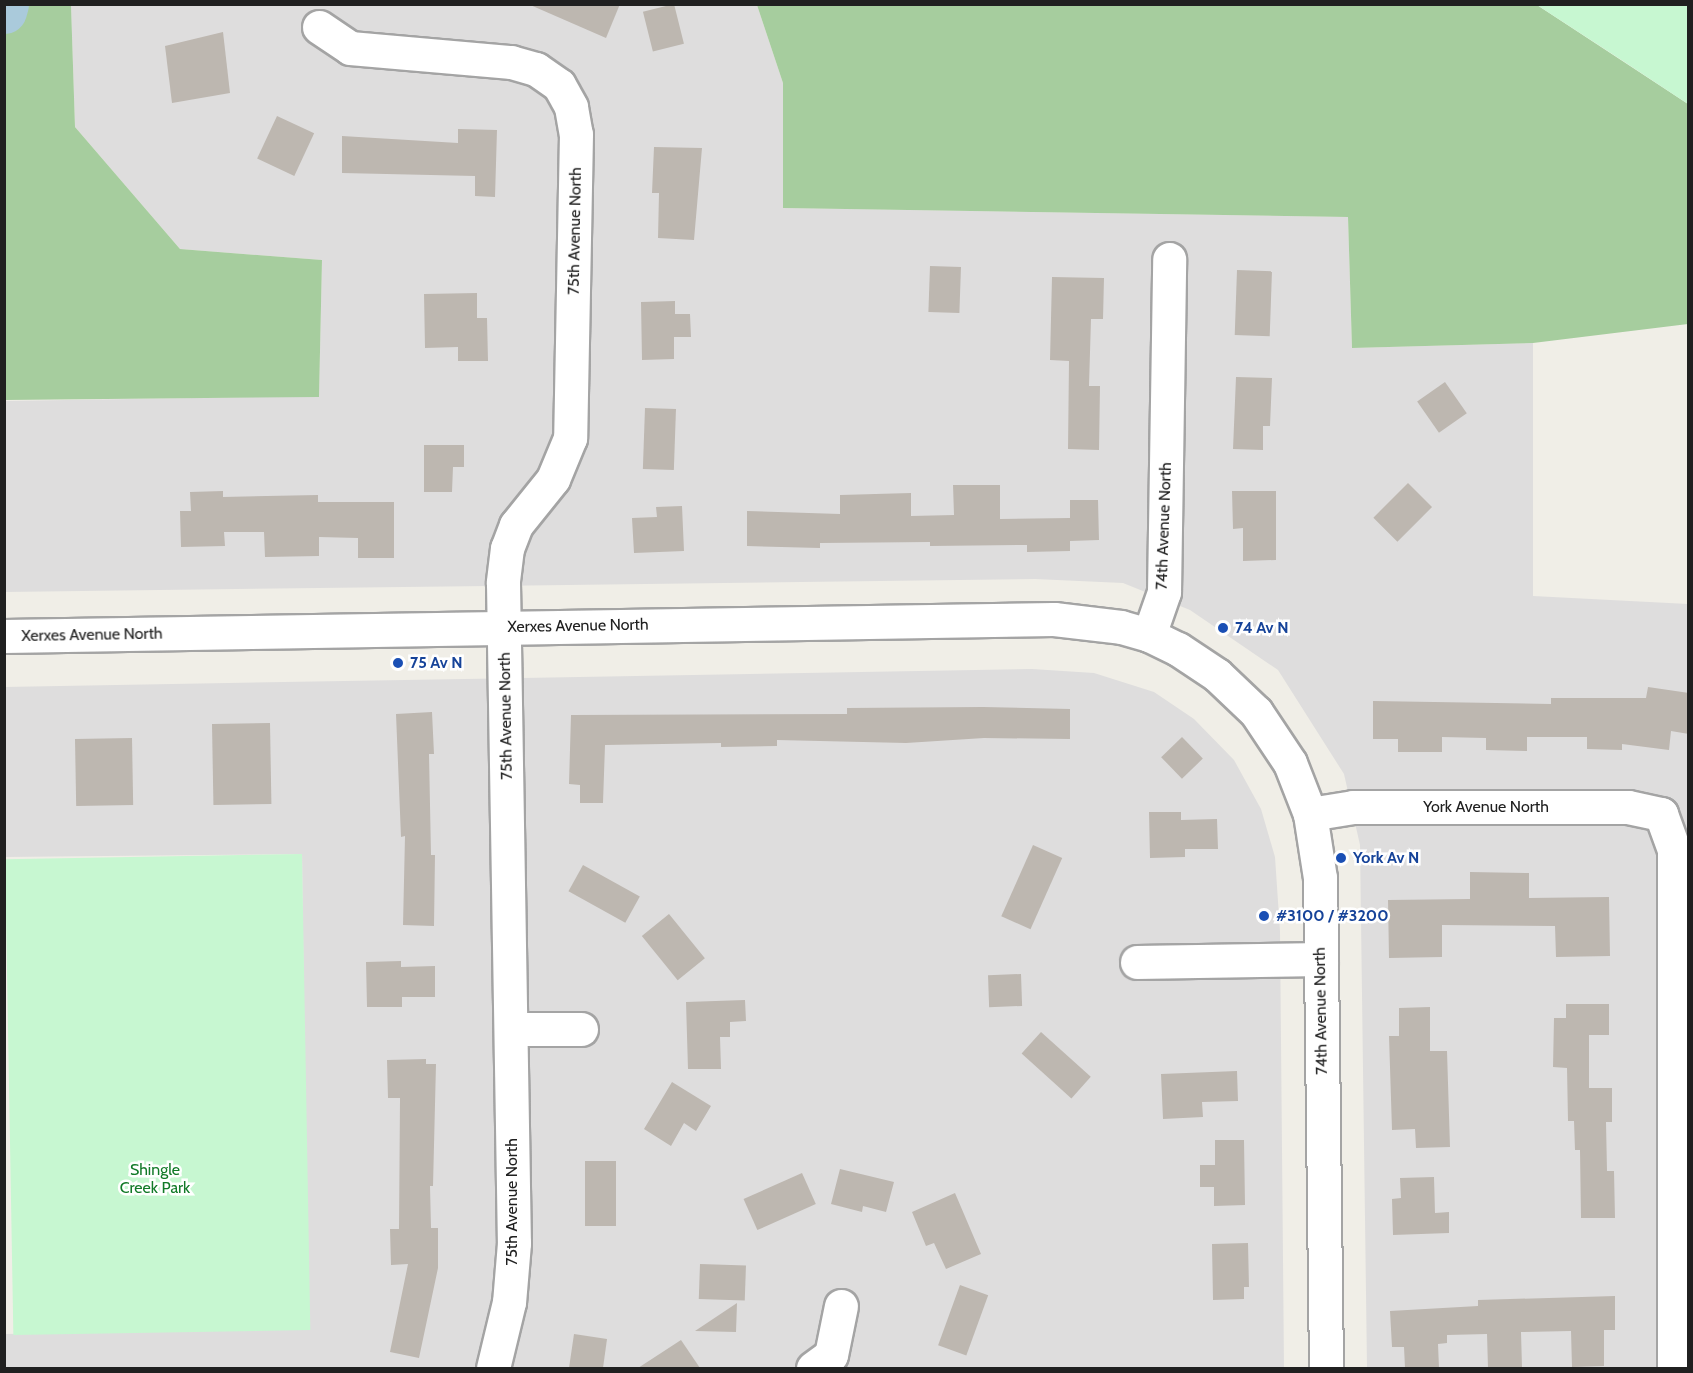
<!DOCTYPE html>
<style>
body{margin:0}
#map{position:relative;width:1693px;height:1373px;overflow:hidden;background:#f0eee7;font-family:Cabin,sans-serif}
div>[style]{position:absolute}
.residential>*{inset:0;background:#dedddd}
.forest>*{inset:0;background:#a6cd9e}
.park>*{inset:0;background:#c7f7d1;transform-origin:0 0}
.river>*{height:45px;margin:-22.5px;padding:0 22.5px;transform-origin:22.5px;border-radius:22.5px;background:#aacadb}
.building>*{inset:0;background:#bdb7b0;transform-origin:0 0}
.roads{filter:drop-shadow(2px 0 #a4a4a4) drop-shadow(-2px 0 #a4a4a4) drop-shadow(0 2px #a4a4a4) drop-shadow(0 -2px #a4a4a4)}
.minor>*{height:33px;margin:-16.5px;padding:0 16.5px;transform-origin:16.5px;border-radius:16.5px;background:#fff}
.dots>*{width:16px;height:16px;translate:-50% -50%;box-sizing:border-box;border:3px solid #fff;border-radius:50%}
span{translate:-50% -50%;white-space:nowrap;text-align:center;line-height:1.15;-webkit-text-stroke:5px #fff;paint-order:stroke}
.street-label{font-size:16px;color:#202020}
.transit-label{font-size:16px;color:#164399;font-weight:700}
.left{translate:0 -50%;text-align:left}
.park-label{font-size:16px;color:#127a28}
.frame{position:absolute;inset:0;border:6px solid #202020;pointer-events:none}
</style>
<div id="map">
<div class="residential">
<i style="clip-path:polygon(71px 5px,757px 5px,783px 83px,783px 208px,1348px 217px,1352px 348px,1533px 343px,1533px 596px,1688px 604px,1688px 1368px,1367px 1368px,1360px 845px,1344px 774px,1278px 670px,1190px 610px,1123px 583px,1035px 579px,5px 592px,4px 401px,319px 396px,322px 260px,180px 249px,75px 127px)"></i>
<i style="clip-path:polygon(1032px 669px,1094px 673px,1154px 692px,1194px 719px,1234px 760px,1261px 809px,1275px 857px,1280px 931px,1284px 1368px,5px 1368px,5px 1334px,308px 1329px,302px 854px,5px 857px,4px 687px)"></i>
</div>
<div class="forest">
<i style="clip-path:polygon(4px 5px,71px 5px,75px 127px,180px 249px,322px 260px,319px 397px,5px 400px)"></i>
<i style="clip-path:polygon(757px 5px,1537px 5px,1688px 104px,1688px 324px,1533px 343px,1352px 348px,1348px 217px,783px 208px,783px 83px)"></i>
</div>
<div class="park">
<i style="clip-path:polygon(1537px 5px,1688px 5px,1688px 104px,1620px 59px)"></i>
<i style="left:302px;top:854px;width:476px;height:297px;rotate:89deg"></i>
</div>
<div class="river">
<i style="left:4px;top:11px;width:7px;rotate:-74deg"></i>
</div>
<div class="building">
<i style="clip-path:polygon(528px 4px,620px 4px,606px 38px)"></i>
<i style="left:674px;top:4px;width:41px;height:32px;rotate:76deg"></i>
<i style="clip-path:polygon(223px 32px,230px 93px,172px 103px,165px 46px)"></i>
<i style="left:277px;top:116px;width:41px;height:47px;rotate:25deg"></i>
<i style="clip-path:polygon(458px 129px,497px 130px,495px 197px,475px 196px,475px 176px,342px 173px,342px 136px,458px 143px)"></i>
<i style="clip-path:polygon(654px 147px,702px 148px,694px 240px,658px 238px,659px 193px,652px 193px)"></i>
<i style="left:930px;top:266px;width:31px;height:46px;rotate:2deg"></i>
<i style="left:1237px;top:270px;width:35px;height:65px;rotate:2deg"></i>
<i style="clip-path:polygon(1052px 277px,1104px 278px,1103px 319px,1091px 319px,1089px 386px,1100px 386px,1099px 450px,1068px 449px,1069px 361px,1050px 360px)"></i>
<i style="clip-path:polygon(477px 293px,477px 318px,487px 318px,488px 361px,458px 361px,458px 347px,425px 348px,424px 294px)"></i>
<i style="clip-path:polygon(675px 301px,675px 314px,690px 314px,691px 337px,674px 337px,674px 359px,642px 360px,641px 302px)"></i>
<i style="clip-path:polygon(1236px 377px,1272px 378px,1270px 426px,1263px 426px,1263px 450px,1233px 449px)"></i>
<i style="left:1445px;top:382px;width:38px;height:34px;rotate:55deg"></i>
<i style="left:645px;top:408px;width:31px;height:61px;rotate:2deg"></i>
<i style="clip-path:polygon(424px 445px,464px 445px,464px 467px,453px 467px,452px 492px,424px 492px)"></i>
<i style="left:1408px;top:483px;width:34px;height:49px;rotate:45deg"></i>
<i style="clip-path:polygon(953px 485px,1000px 485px,1000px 519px,1070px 518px,1070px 500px,1098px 500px,1099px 540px,1070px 541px,1070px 551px,1027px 552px,1027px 545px,930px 546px,930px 542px,820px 543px,820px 548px,747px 546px,747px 511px,840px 514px,840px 495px,911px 493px,911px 516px,954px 515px)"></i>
<i style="clip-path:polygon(223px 491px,223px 497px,318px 495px,318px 502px,394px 502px,394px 558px,358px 558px,358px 538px,319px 537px,319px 556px,265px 557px,264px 532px,224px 532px,225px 546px,181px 547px,180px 511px,191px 511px,190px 492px)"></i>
<i style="clip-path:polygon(1232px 491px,1276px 491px,1276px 560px,1243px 561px,1243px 528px,1233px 529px)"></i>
<i style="clip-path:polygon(682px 506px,684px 551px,634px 553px,632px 518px,657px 517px,656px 507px)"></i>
<i style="clip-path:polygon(1648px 687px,1689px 693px,1689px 734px,1671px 731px,1669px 750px,1622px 744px,1622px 750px,1587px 749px,1587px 737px,1527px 737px,1527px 751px,1486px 750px,1486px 738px,1442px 737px,1442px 752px,1398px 752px,1398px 739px,1373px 739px,1373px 701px,1551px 704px,1551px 698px,1646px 698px)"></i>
<i style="clip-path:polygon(983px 707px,1070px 709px,1070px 739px,984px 738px,906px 743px,777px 740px,777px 746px,721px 747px,721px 743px,605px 745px,603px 803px,580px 803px,580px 785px,569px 784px,571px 715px,847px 714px,847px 708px)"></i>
<i style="clip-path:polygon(432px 712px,434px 754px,429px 754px,431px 855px,435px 855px,434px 926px,403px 925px,405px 836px,401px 837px,396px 714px)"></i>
<i style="left:270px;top:723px;width:81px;height:58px;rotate:89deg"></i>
<i style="left:1182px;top:737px;width:30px;height:29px;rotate:46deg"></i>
<i style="left:132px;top:738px;width:67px;height:57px;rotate:89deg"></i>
<i style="clip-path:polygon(1149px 812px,1181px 812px,1181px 820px,1217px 819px,1218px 849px,1185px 849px,1185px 857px,1150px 858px)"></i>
<i style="left:1033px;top:845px;width:32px;height:78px;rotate:24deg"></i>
<i style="left:583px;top:865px;width:65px;height:30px;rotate:29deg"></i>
<i style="clip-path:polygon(1470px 872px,1529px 873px,1529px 898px,1609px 897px,1610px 956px,1556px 957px,1555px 926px,1442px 925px,1442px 957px,1389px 958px,1388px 900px,1470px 899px)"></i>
<i style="left:669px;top:914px;width:57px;height:35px;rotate:51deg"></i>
<i style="clip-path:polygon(401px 961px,401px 967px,435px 966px,435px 997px,402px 997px,402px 1007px,367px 1007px,366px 962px)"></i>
<i style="left:1021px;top:974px;width:32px;height:33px;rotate:88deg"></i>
<i style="clip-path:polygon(745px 1000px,746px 1021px,730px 1022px,730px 1037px,720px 1037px,721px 1069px,688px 1069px,686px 1002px)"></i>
<i style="clip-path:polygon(1566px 1004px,1609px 1004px,1609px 1035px,1589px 1035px,1589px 1088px,1612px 1088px,1612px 1122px,1606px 1122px,1607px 1171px,1614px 1171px,1615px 1218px,1581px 1218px,1580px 1150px,1575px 1150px,1574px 1121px,1568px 1121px,1567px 1068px,1553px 1067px,1554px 1018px,1566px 1018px)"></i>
<i style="clip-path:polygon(1430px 1007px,1430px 1051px,1447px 1051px,1450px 1147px,1416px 1148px,1415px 1129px,1392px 1130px,1389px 1036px,1399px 1036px,1399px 1008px)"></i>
<i style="left:1041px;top:1032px;width:67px;height:29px;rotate:42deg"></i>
<i style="clip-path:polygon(426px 1059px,426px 1064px,436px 1064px,433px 1186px,430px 1186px,431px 1228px,438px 1228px,438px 1268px,419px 1358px,390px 1352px,408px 1264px,391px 1265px,390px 1229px,399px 1229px,400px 1098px,388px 1098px,387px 1060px)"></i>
<i style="clip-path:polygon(1237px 1071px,1238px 1101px,1202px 1102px,1203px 1117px,1163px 1119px,1161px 1074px)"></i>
<i style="clip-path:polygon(672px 1082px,711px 1106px,696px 1131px,684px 1123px,671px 1146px,644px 1129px)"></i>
<i style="clip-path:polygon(1215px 1140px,1244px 1140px,1245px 1205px,1214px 1206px,1214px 1187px,1200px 1187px,1200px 1165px,1215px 1165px)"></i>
<i style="left:585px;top:1161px;width:31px;height:65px"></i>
<i style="clip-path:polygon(840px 1169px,894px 1182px,886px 1212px,863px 1206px,862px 1212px,831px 1204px)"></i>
<i style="left:802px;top:1173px;width:34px;height:64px;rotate:66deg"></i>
<i style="clip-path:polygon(1434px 1177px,1435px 1213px,1449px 1212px,1449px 1233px,1393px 1235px,1392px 1199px,1401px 1198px,1400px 1178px)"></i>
<i style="clip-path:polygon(955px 1193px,981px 1254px,946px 1269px,934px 1243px,926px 1246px,912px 1212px)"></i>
<i style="clip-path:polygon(1248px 1243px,1249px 1287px,1244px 1287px,1244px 1299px,1213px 1300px,1212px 1244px)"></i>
<i style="left:700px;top:1264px;width:46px;height:35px;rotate:2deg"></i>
<i style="left:960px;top:1285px;width:30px;height:64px;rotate:20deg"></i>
<i style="clip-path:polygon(1615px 1296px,1615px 1330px,1604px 1330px,1604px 1366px,1572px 1367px,1571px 1331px,1521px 1332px,1522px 1367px,1488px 1368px,1487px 1334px,1447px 1335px,1447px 1343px,1438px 1344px,1439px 1368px,1405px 1368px,1404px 1347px,1392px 1347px,1390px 1311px,1478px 1306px,1478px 1300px)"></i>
<i style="clip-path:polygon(737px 1303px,736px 1332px,695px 1331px)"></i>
<i style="clip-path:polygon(574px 1334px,607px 1339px,603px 1368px,569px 1368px)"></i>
<i style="clip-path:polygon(681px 1340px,700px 1368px,638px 1368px)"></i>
</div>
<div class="roads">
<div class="minor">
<i style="left:319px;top:27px;width:37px;rotate:34deg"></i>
<i style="left:350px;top:48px;width:162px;rotate:5deg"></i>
<i style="left:511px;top:62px;width:26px;rotate:16deg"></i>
<i style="left:536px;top:69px;width:28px;rotate:35deg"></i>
<i style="left:559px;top:85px;width:25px;rotate:61deg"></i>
<i style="left:571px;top:107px;width:27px;rotate:80deg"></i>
<i style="left:576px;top:134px;width:304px;rotate:91.1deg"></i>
<i style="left:570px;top:438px;width:44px;rotate:112.5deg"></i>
<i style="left:553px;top:479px;width:59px;rotate:128.8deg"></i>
<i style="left:516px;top:525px;width:25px;rotate:111deg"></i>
<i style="left:507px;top:548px;width:35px;rotate:97deg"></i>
<i style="left:503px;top:583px;width:660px;rotate:89.05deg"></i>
<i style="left:514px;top:1243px;width:59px;rotate:94.8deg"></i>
<i style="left:509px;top:1302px;width:68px;rotate:103.6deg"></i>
<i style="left:1149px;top:635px;width:46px;rotate:-70.8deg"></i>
<i style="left:1164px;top:592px;width:333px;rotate:-89.1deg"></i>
<i style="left:4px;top:636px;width:1050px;rotate:-0.93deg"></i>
<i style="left:1054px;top:619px;width:67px;rotate:6.8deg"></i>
<i style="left:1121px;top:627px;width:29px;rotate:16deg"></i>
<i style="left:1149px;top:635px;width:32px;rotate:26deg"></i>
<i style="left:1178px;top:649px;width:47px;rotate:33.7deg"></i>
<i style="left:1217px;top:675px;width:54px;rotate:43.5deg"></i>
<i style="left:1256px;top:712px;width:61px;rotate:56.3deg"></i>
<i style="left:1290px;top:763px;width:55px;rotate:68.6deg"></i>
<i style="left:1310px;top:814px;width:65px;rotate:81.1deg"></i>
<i style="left:1320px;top:878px;width:490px;rotate:89.3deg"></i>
<i style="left:1310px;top:814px;width:44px;rotate:-9.2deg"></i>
<i style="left:1353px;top:807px;width:275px"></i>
<i style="left:1628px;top:807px;width:34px;rotate:12deg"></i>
<i style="left:1661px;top:814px;width:37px;rotate:70deg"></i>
<i style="left:1674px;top:849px;width:519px;rotate:90deg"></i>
<i style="left:1137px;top:962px;width:184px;rotate:-0.9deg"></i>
<i style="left:511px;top:1029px;width:70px"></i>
<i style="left:813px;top:1368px;width:22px;rotate:-36deg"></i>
<i style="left:831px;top:1355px;width:50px;rotate:-78.5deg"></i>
</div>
</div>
<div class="dots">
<i style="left:1223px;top:628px;background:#1a4fb4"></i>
<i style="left:398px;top:663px;background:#1a4fb4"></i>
<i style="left:1341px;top:858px;background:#1a4fb4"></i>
<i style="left:1264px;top:916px;background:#1a4fb4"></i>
</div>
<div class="street-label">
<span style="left:575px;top:231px;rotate:-89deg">75th Avenue North</span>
<span style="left:1164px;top:526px;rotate:-88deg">74th Avenue North</span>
<span style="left:578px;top:626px;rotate:-1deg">Xerxes Avenue North</span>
<span style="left:92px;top:635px;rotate:-1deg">Xerxes Avenue North</span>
<span style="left:506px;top:716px;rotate:-91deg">75th Avenue North</span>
<span style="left:1486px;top:807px">York Avenue North</span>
<span style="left:1321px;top:1011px;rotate:-91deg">74th Avenue North</span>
<span style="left:512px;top:1202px;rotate:-90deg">75th Avenue North</span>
</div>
<div class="transit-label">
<span class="left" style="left:1235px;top:628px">74 Av N</span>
<span class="left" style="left:410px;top:663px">75 Av N</span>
<span class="left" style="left:1353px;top:858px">York Av N</span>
<span class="left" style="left:1276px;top:916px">#3100 / #3200</span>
</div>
<div class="park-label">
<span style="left:155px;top:1179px">Shingle<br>Creek Park</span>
</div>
<div class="frame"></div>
</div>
